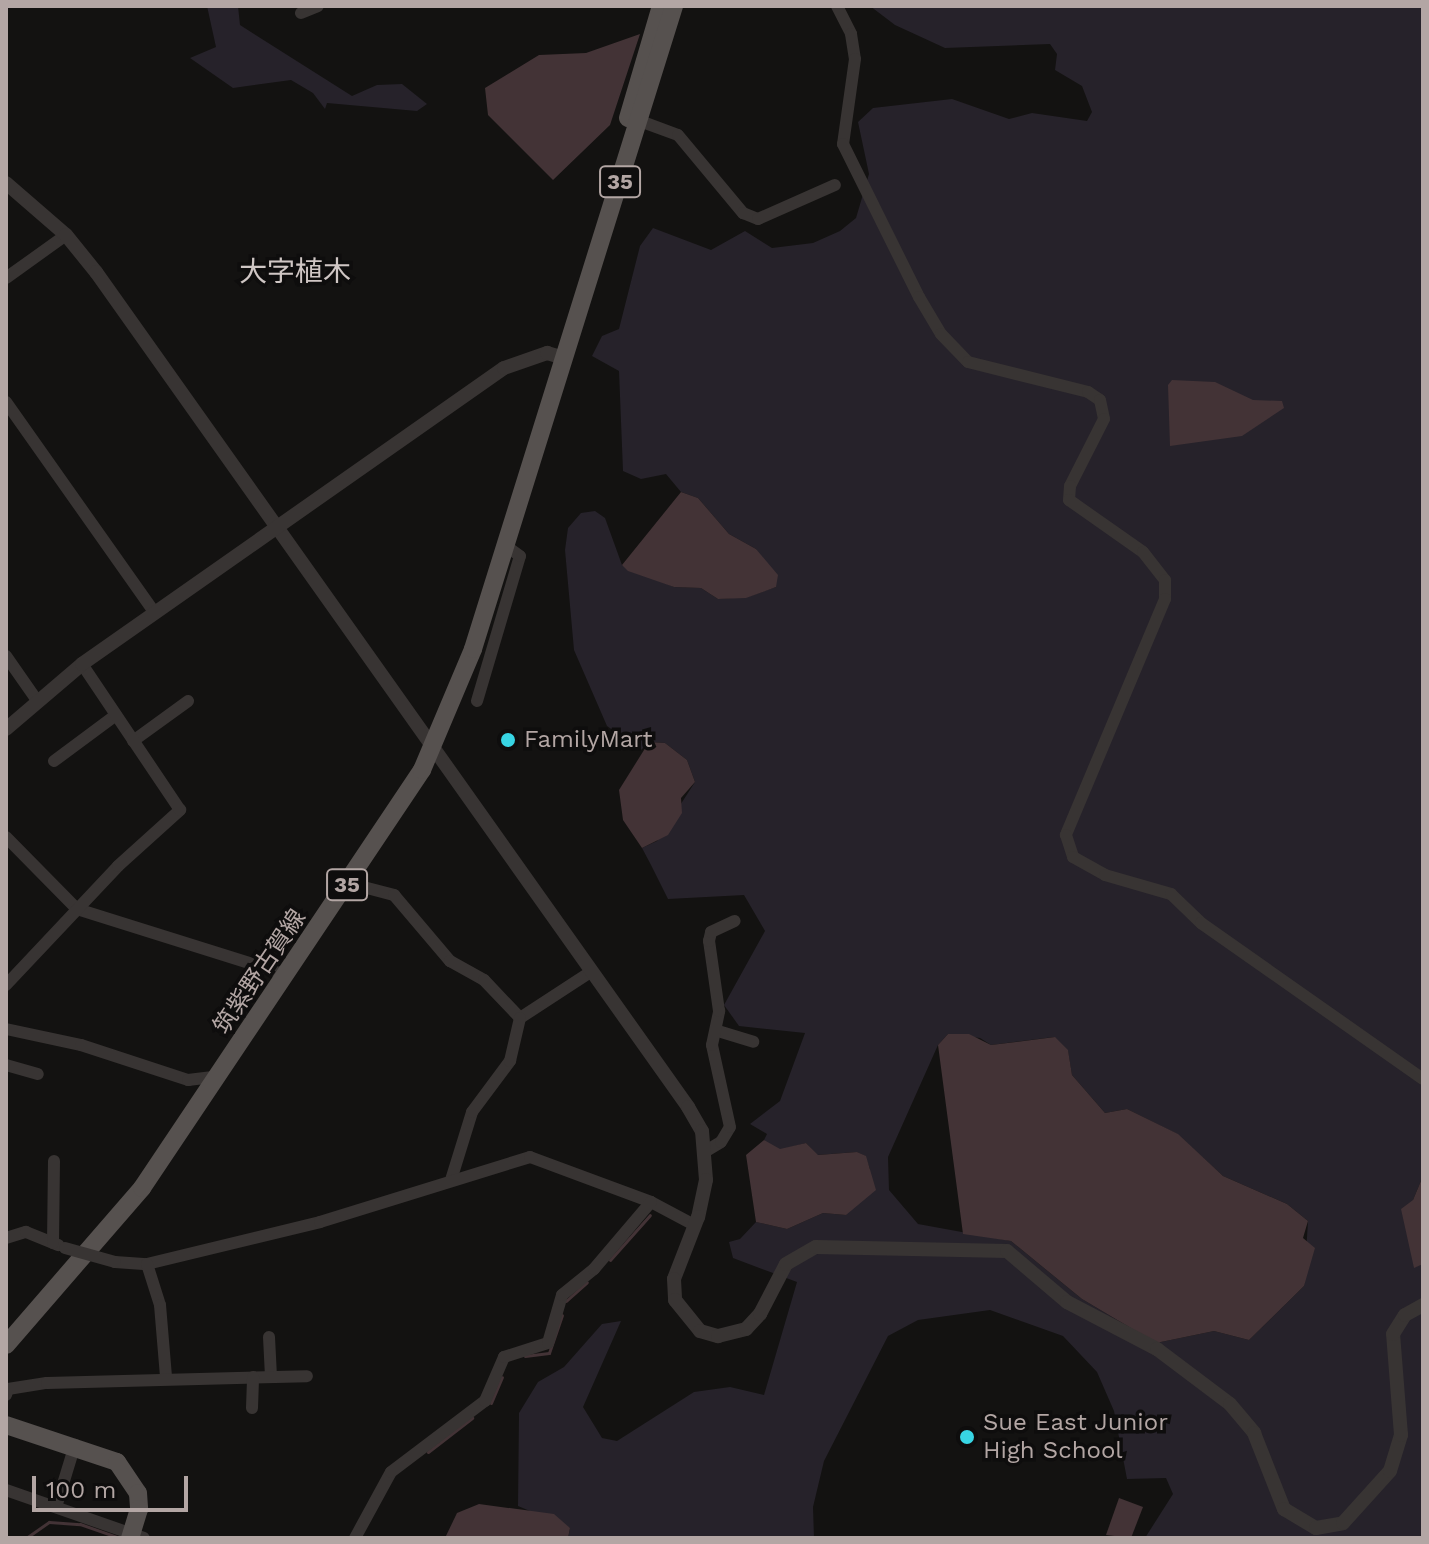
<!DOCTYPE html>
<meta charset="utf-8">
<style>
body{margin:0}
#map{position:relative;width:1429px;height:1544px;overflow:hidden;background:#131211;font-family:"Work Sans","Noto Sans JP",sans-serif}
div>[style]{position:absolute}
.green>*{inset:0;background:#26222a}
.water>*{inset:0;background:#433336}
.stream>*{height:3px;margin:-1.5px;padding:0 1.5px;transform-origin:1.5px;border-radius:1.5px;background:#433336}
.minor>*{height:12px;margin:-6px;padding:0 6px;transform-origin:6px;border-radius:6px;background:#383433}
.tertiary>*{height:14px;margin:-7px;padding:0 7px;transform-origin:7px;border-radius:7px;background:#383433}
.primary>*{height:18px;margin:-9px;padding:0 9px;transform-origin:9px;border-radius:9px;background:#56514f}
.minor-bridge>*{height:12px;margin:-6px;padding:0 6px;transform-origin:6px;border-radius:6px;background:#383433}
.dots>*{width:22px;height:22px;translate:-50% -50%;box-sizing:border-box;border:4px solid #0e0d0d;border-radius:50%}
span{translate:-50% -50%;white-space:nowrap;text-align:center;line-height:1.15;-webkit-text-stroke:7px #0e0d0d;paint-order:stroke}
.shield-label span{padding:2px 6px;background:#0e0d0d;border:2px solid;border-radius:6px;-webkit-text-stroke-width:0}
.shield-label{font-size:22px;color:#b3a6a4;font-weight:700}
.poi-label{font-size:24px;color:#b3a6a4}
.left{translate:0 -50%;text-align:left}
.street-label{font-size:24px;color:#b3a6a4}
.quarter-label{font-size:28px;color:#cfc6c4}
.frame{position:absolute;inset:0;border:8px solid #b3a6a4;pointer-events:none}
.scale{position:absolute;left:32px;top:1476px;width:156px;height:36px;box-sizing:border-box;border:4px solid #b3a6a4;border-top:0;padding-left:10px;font-size:24px;line-height:28px;white-space:nowrap;color:#b3a6a4;-webkit-text-stroke:6px #0e0d0d;paint-order:stroke}
</style>
<div id="map">
<div class="green">
<i style="clip-path:polygon(207px 6px,238px 6px,240px 25px,352px 96px,377px 85px,402px 84px,427px 104px,417px 111px,327px 103px,325px 109px,313px 93px,291px 80px,233px 88px,190px 58px,216px 47px)"></i>
<i style="clip-path:polygon(evenodd,870px 6px,1423px 6px,1423px 1176px,1413px 1200px,1414px 1267px,1423px 1264px,1423px 1538px,1145px 1538px,1173px 1494px,1166px 1478px,1127px 1479px,1114px 1411px,1097px 1372px,1063px 1336px,990px 1310px,918px 1320px,888px 1336px,824px 1461px,813px 1507px,814px 1538px,568px 1538px,570px 1528px,518px 1506px,519px 1413px,538px 1382px,564px 1367px,602px 1324px,621px 1321px,583px 1407px,602px 1438px,617px 1441px,694px 1392px,730px 1387px,764px 1395px,797px 1282px,733px 1258px,729px 1242px,740px 1239px,756px 1222px,787px 1229px,823px 1213px,846px 1215px,870px 1169px,865px 1156px,857px 1152px,817px 1155px,806px 1143px,780px 1150px,769px 1145px,764px 1140px,767px 1134px,750px 1124px,780px 1101px,805px 1033px,739px 1026px,724px 1005px,765px 931px,744px 895px,668px 899px,651px 865px,642px 848px,657px 841px,695px 782px,687px 760px,665px 743px,649px 742px,641px 750px,607px 726px,574px 650px,565px 550px,568px 528px,581px 513px,595px 511px,605px 518px,622px 565px,674px 587px,701px 588px,718px 599px,747px 597px,776px 587px,756px 549px,729px 534px,698px 498px,681px 492px,666px 474px,641px 479px,623px 471px,619px 371px,592px 356px,602px 336px,619px 329px,640px 246px,653px 228px,711px 250px,745px 231px,772px 248px,813px 243px,840px 231px,856px 218px,869px 174px,858px 122px,873px 108px,952px 99px,1009px 119px,1032px 113px,1087px 121px,1092px 112px,1082px 86px,1055px 70px,1057px 54px,1050px 44px,945px 48px,895px 25px,870px 6px,948px 1034px,980px 1038px,991px 1045px,1054px 1037px,1068px 1051px,1072px 1075px,1105px 1113px,1127px 1109px,1177px 1134px,1223px 1176px,1287px 1204px,1308px 1221px,1304px 1286px,1249px 1340px,1214px 1331px,1156px 1343px,1082px 1299px,1011px 1241px,918px 1224px,889px 1190px,888px 1157px,938px 1045px,948px 1034px)"></i>
</div>
<div class="water">
<i style="clip-path:polygon(640px 34px,610px 125px,553px 180px,488px 115px,485px 88px,539px 55px,586px 53px)"></i>
<i style="clip-path:polygon(1172px 380px,1215px 382px,1253px 400px,1282px 401px,1284px 408px,1242px 436px,1170px 446px,1168px 385px)"></i>
<i style="clip-path:polygon(681px 492px,698px 498px,729px 534px,756px 549px,778px 575px,776px 587px,746px 598px,718px 599px,701px 588px,674px 587px,628px 571px,622px 565px)"></i>
<i style="clip-path:polygon(649px 742px,665px 743px,687px 760px,695px 782px,681px 798px,682px 813px,668px 835px,642px 848px,623px 820px,619px 790px)"></i>
<i style="clip-path:polygon(948px 1034px,969px 1034px,991px 1045px,1055px 1037px,1068px 1050px,1072px 1075px,1105px 1113px,1127px 1109px,1178px 1134px,1223px 1176px,1287px 1204px,1308px 1221px,1303px 1238px,1315px 1248px,1304px 1286px,1249px 1340px,1214px 1331px,1156px 1343px,1082px 1299px,1011px 1241px,963px 1234px,938px 1045px)"></i>
<i style="clip-path:polygon(764px 1140px,780px 1149px,806px 1143px,818px 1155px,857px 1152px,866px 1156px,876px 1190px,846px 1215px,823px 1213px,787px 1229px,756px 1222px,746px 1155px)"></i>
<i style="clip-path:polygon(1423px 1176px,1423px 1264px,1414px 1268px,1401px 1209px,1413px 1200px)"></i>
<i style="clip-path:polygon(1119px 1498px,1143px 1507px,1131px 1538px,1106px 1535px)"></i>
<i style="clip-path:polygon(479px 1504px,554px 1514px,570px 1528px,568px 1538px,445px 1538px,457px 1513px)"></i>
</div>
<div class="stream">
<i style="left:610px;top:1260px;width:60px;rotate:-48.4deg"></i>
<i style="left:566px;top:1301px;width:28px;rotate:-42deg"></i>
<i style="left:525px;top:1356px;width:24px;rotate:-7deg"></i>
<i style="left:549px;top:1353px;width:40px;rotate:-71.1deg"></i>
<i style="left:491px;top:1403px;width:28px;rotate:-67deg"></i>
<i style="left:428px;top:1452px;width:56px;rotate:-37.7deg"></i>
<i style="left:26px;top:1538px;width:28px;rotate:-35deg"></i>
<i style="left:49px;top:1522px;width:31px;rotate:4deg"></i>
<i style="left:80px;top:1524px;width:42px;rotate:19.3deg"></i>
</div>
<div class="minor">
<i style="left:837px;top:6px;width:31px;rotate:63deg"></i>
<i style="left:851px;top:34px;width:25px;rotate:81deg"></i>
<i style="left:855px;top:59px;width:86px;rotate:98deg"></i>
<i style="left:843px;top:144px;width:171px;rotate:63.6deg"></i>
<i style="left:919px;top:297px;width:43px;rotate:59.3deg"></i>
<i style="left:941px;top:334px;width:39px;rotate:46deg"></i>
<i style="left:968px;top:362px;width:124px;rotate:14deg"></i>
<i style="left:1088px;top:392px;width:14px;rotate:34deg"></i>
<i style="left:1100px;top:400px;width:19px;rotate:78deg"></i>
<i style="left:1104px;top:419px;width:75px;rotate:116.9deg"></i>
<i style="left:1070px;top:486px;width:14px;rotate:94deg"></i>
<i style="left:1069px;top:500px;width:90px;rotate:35.1deg"></i>
<i style="left:1143px;top:552px;width:36px;rotate:52deg"></i>
<i style="left:1165px;top:580px;width:19px;rotate:90deg"></i>
<i style="left:1165px;top:599px;width:256px;rotate:112.8deg"></i>
<i style="left:1066px;top:835px;width:23px;rotate:72deg"></i>
<i style="left:1073px;top:857px;width:37px;rotate:29deg"></i>
<i style="left:1105px;top:875px;width:69px;rotate:16.1deg"></i>
<i style="left:1171px;top:894px;width:42px;rotate:44deg"></i>
<i style="left:1201px;top:923px;width:271px;rotate:35.1deg"></i>
<i style="left:301px;top:13px;width:18px;rotate:-22deg"></i>
<i style="left:640px;top:121px;width:40px;rotate:20.2deg"></i>
<i style="left:678px;top:135px;width:102px;rotate:50.2deg"></i>
<i style="left:743px;top:213px;width:16px;rotate:22deg"></i>
<i style="left:758px;top:219px;width:84px;rotate:-23.8deg"></i>
<i style="left:6px;top:278px;width:74px;rotate:-35.6deg"></i>
<i style="left:6px;top:402px;width:258px;rotate:54.8deg"></i>
<i style="left:6px;top:656px;width:52px;rotate:55.1deg"></i>
<i style="left:477px;top:701px;width:151px;rotate:-73.5deg"></i>
<i style="left:520px;top:556px;width:19px;rotate:-144deg"></i>
<i style="left:133px;top:741px;width:68px;rotate:-36deg"></i>
<i style="left:54px;top:761px;width:77px;rotate:-36.6deg"></i>
<i style="left:6px;top:837px;width:101px;rotate:45.4deg"></i>
<i style="left:77px;top:909px;width:220px;rotate:17.4deg"></i>
<i style="left:348px;top:883px;width:48px;rotate:14.6deg"></i>
<i style="left:394px;top:895px;width:87px;rotate:49.7deg"></i>
<i style="left:450px;top:961px;width:39px;rotate:29deg"></i>
<i style="left:484px;top:980px;width:52px;rotate:46.5deg"></i>
<i style="left:520px;top:1018px;width:86px;rotate:-33.1deg"></i>
<i style="left:6px;top:985px;width:163px;rotate:-46.7deg"></i>
<i style="left:118px;top:866px;width:84px;rotate:-42.1deg"></i>
<i style="left:180px;top:810px;width:176px;rotate:-123.9deg"></i>
<i style="left:6px;top:1029px;width:77px;rotate:12deg"></i>
<i style="left:81px;top:1045px;width:113px;rotate:18.1deg"></i>
<i style="left:188px;top:1080px;width:31px;rotate:-7deg"></i>
<i style="left:718px;top:1031px;width:37px;rotate:17deg"></i>
<i style="left:6px;top:1065px;width:33px;rotate:16deg"></i>
<i style="left:706px;top:1151px;width:17px;rotate:-31deg"></i>
<i style="left:721px;top:1142px;width:17px;rotate:-59deg"></i>
<i style="left:730px;top:1127px;width:84px;rotate:-102.4deg"></i>
<i style="left:712px;top:1045px;width:35px;rotate:-78deg"></i>
<i style="left:719px;top:1011px;width:71px;rotate:-98.1deg"></i>
<i style="left:709px;top:941px;width:9px;rotate:-77deg"></i>
<i style="left:711px;top:932px;width:26px;rotate:-25deg"></i>
<i style="left:451px;top:1180px;width:71px;rotate:-72.8deg"></i>
<i style="left:472px;top:1112px;width:64px;rotate:-53.3deg"></i>
<i style="left:510px;top:1061px;width:44px;rotate:-76.9deg"></i>
<i style="left:6px;top:1238px;width:21px;rotate:-17deg"></i>
<i style="left:26px;top:1232px;width:35px;rotate:22deg"></i>
<i style="left:53px;top:1243px;width:82px;rotate:-89.3deg"></i>
<i style="left:115px;top:1262px;width:32px;rotate:4deg"></i>
<i style="left:147px;top:1264px;width:178px;rotate:-13.6deg"></i>
<i style="left:320px;top:1222px;width:220px;rotate:-17.2deg"></i>
<i style="left:530px;top:1157px;width:129px;rotate:20.4deg"></i>
<i style="left:651px;top:1202px;width:49px;rotate:28.1deg"></i>
<i style="left:147px;top:1264px;width:43px;rotate:72.4deg"></i>
<i style="left:160px;top:1305px;width:72px;rotate:85.2deg"></i>
<i style="left:269px;top:1337px;width:40px;rotate:87.1deg"></i>
<i style="left:6px;top:1395px;width:6px;rotate:-72deg"></i>
<i style="left:8px;top:1389px;width:39px;rotate:-9deg"></i>
<i style="left:47px;top:1383px;width:260px;rotate:-1.5deg"></i>
<i style="left:252px;top:1408px;width:31px;rotate:-88deg"></i>
<i style="left:6px;top:1490px;width:146px;rotate:19.2deg"></i>
<i style="left:56px;top:1507px;width:65px;rotate:-73deg"></i>
<i style="left:355px;top:1538px;width:75px;rotate:-61.4deg"></i>
<i style="left:391px;top:1472px;width:118px;rotate:-37.1deg"></i>
<i style="left:485px;top:1401px;width:48px;rotate:-66.6deg"></i>
<i style="left:504px;top:1357px;width:46px;rotate:-17.7deg"></i>
<i style="left:548px;top:1343px;width:50px;rotate:-73.7deg"></i>
<i style="left:562px;top:1295px;width:41px;rotate:-39.1deg"></i>
<i style="left:594px;top:1269px;width:88px;rotate:-49.6deg"></i>
</div>
<div class="tertiary">
<i style="left:6px;top:183px;width:79px;rotate:40.9deg"></i>
<i style="left:66px;top:235px;width:48px;rotate:51deg"></i>
<i style="left:96px;top:272px;width:1024px;rotate:54.66deg"></i>
<i style="left:688px;top:1107px;width:28px;rotate:60deg"></i>
<i style="left:702px;top:1131px;width:49px;rotate:85.3deg"></i>
<i style="left:706px;top:1180px;width:38px;rotate:102deg"></i>
<i style="left:698px;top:1217px;width:66px;rotate:111.2deg"></i>
<i style="left:674px;top:1279px;width:21px;rotate:87deg"></i>
<i style="left:675px;top:1300px;width:40px;rotate:51deg"></i>
<i style="left:700px;top:1331px;width:19px;rotate:16deg"></i>
<i style="left:718px;top:1336px;width:29px;rotate:-14deg"></i>
<i style="left:746px;top:1329px;width:21px;rotate:-47deg"></i>
<i style="left:760px;top:1314px;width:56px;rotate:-62.5deg"></i>
<i style="left:786px;top:1264px;width:34px;rotate:-30deg"></i>
<i style="left:816px;top:1247px;width:191px;rotate:1.2deg"></i>
<i style="left:1007px;top:1251px;width:79px;rotate:40.4deg"></i>
<i style="left:1067px;top:1302px;width:102px;rotate:27.6deg"></i>
<i style="left:1157px;top:1349px;width:91px;rotate:37deg"></i>
<i style="left:1230px;top:1404px;width:38px;rotate:50deg"></i>
<i style="left:1254px;top:1433px;width:82px;rotate:68.5deg"></i>
<i style="left:1284px;top:1509px;width:37px;rotate:31deg"></i>
<i style="left:1316px;top:1528px;width:27px;rotate:-10deg"></i>
<i style="left:1343px;top:1523px;width:70px;rotate:-47.9deg"></i>
<i style="left:1390px;top:1471px;width:38px;rotate:-73deg"></i>
<i style="left:1401px;top:1435px;width:101px;rotate:-94.5deg"></i>
<i style="left:1393px;top:1334px;width:22px;rotate:-58deg"></i>
<i style="left:1405px;top:1315px;width:21px;rotate:-29deg"></i>
<i style="left:6px;top:729px;width:100px;rotate:-40.5deg"></i>
<i style="left:82px;top:664px;width:515px;rotate:-35.05deg"></i>
<i style="left:504px;top:368px;width:46px;rotate:-19.2deg"></i>
<i style="left:547px;top:353px;width:18px;rotate:16deg"></i>
</div>
<div class="primary">
<i style="left:628px;top:118px;width:117px;rotate:-73.6deg"></i>
<i style="left:6px;top:1345px;width:208px;rotate:-49.1deg"></i>
<i style="left:142px;top:1188px;width:503px;rotate:-56.18deg"></i>
<i style="left:422px;top:770px;width:131px;rotate:-67.1deg"></i>
<i style="left:473px;top:649px;width:674px;rotate:-72.64deg"></i>
<i style="left:6px;top:1425px;width:117px;rotate:18.4deg"></i>
<i style="left:117px;top:1462px;width:37px;rotate:56deg"></i>
<i style="left:138px;top:1493px;width:16px;rotate:86deg"></i>
<i style="left:139px;top:1509px;width:30px;rotate:107deg"></i>
</div>
<div class="minor-bridge">
<i style="left:65px;top:1248px;width:52px;rotate:15.6deg"></i>
</div>
<div class="dots">
<i style="left:508px;top:740px;background:#38d5e4"></i>
<i style="left:967px;top:1437px;background:#38d5e4"></i>
</div>
<div class="shield-label">
<span style="left:620px;top:182px">35</span>
<span style="left:347px;top:885px">35</span>
</div>
<div class="poi-label">
<span class="left" style="left:524px;top:740px">FamilyMart</span>
<span class="left" style="left:983px;top:1437px">Sue East Junior<br>High School</span>
</div>
<div class="street-label">
<span style="left:260px;top:972px;rotate:-56deg">筑紫野古賀線</span>
</div>
<div class="quarter-label">
<span style="left:295px;top:272px">大字植木</span>
</div>
<div class="frame"></div>
<div class="scale">100 m</div>
</div>
